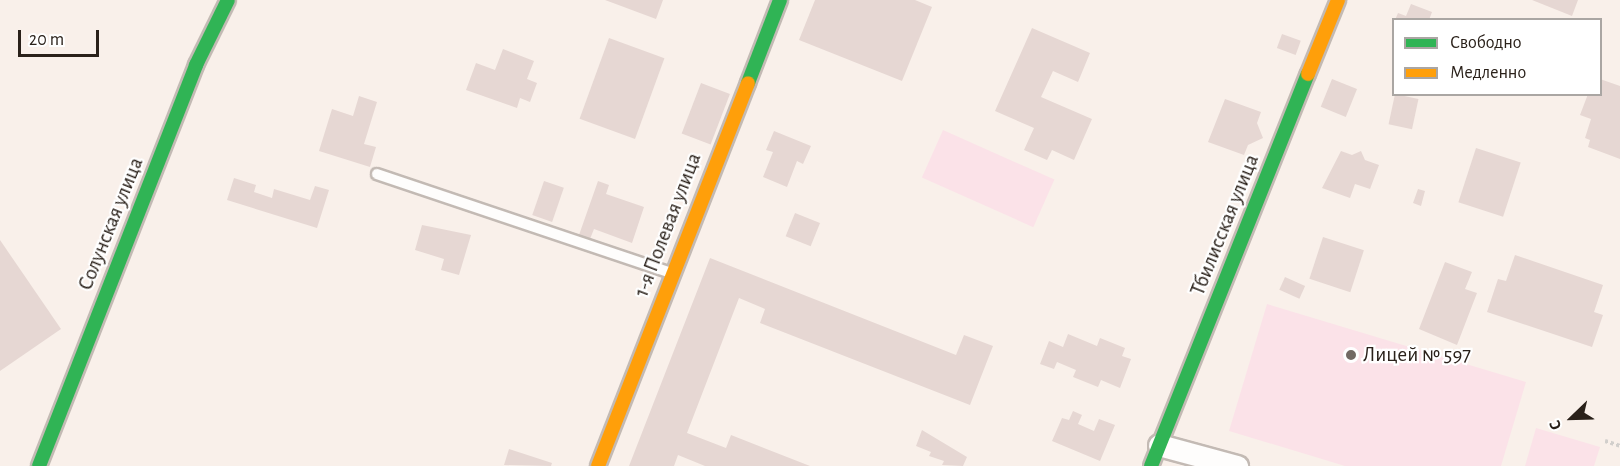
<!DOCTYPE html>
<meta charset="utf-8">
<style>
body{margin:0}
#map{position:relative;width:1620px;height:466px;overflow:hidden;background:#f9f0ea;font-family:"Alegreya Sans",sans-serif}
div>[style]{position:absolute}
.green>*{inset:0;background:#fbe2e8;transform-origin:0 0}
.building>*{inset:0;background:#e6d7d3;transform-origin:0 0}
.path>*{height:4px;margin-top:-2px;transform-origin:0;background:repeating-linear-gradient(90deg,#d2cfcc 0 3px,transparent 0 6px)}
.roads{filter:drop-shadow(2px 0 #c3bab4) drop-shadow(-2px 0 #c3bab4) drop-shadow(0 2px #c3bab4) drop-shadow(0 -2px #c3bab4)}
.lane>*{height:10px;margin:-5px;padding:0 5px;transform-origin:5px;border-radius:5px;background:#fefdfc}
.street>*{height:21px;margin:-10.5px;padding:0 10.5px;transform-origin:10.5px;border-radius:10.5px;background:#fefdfc}
.fast>*{height:14px;margin:-7px;padding:0 7px;transform-origin:7px;border-radius:7px;background:#30b455}
.slow>*{height:14px;margin:-7px;padding:0 7px;transform-origin:7px;border-radius:7px;background:#ff9f0a}
.dots>*{width:16px;height:16px;translate:-50% -50%;box-sizing:border-box;border:3px solid #fff;border-radius:50%}
span{translate:-50% -50%;white-space:nowrap;text-align:center;line-height:1.15;-webkit-text-stroke:4.5px #fff;paint-order:stroke}
.street-label{font-size:21px;color:#2a211a}
.poi-label{font-size:21px;color:#2a211a}
.left{translate:0 -50%;text-align:left}
.legend{position:absolute;left:1392px;top:18px;width:210px;height:78px;box-sizing:border-box;background:#fff;border:2px solid #aaa6a3;margin:0;padding:8px 10px;list-style:none;font-size:18px;color:#2a211a}
.legend li{display:flex;align-items:center;gap:12px;height:30px}
.legend b{width:30px;border:2px solid #aaa6a3}
.north{position:absolute;left:1542px;top:388px;width:60px;height:60px;-webkit-text-stroke:4px #fff;paint-order:stroke;rotate:247deg;font-size:16px;font-weight:700;line-height:24px;text-align:center;color:#2a211a}
.north::after{content:'';display:block;margin:auto;width:21px;height:27px;background:#2a211a;clip-path:polygon(50% 0,100% 100%,50% 72%,0 100%)}
.scale{position:absolute;left:18px;top:30px;width:81px;height:27px;box-sizing:border-box;border:3px solid #2a211a;border-top:0;padding-left:8px;font-size:18px;line-height:21px;white-space:nowrap;color:#2a211a;-webkit-text-stroke:4px #fff;paint-order:stroke}
</style>
<div id="map">
<div class="green">
<i style="left:943px;top:130px;width:122px;height:52px;rotate:24deg"></i>
<i style="clip-path:polygon(1267px 304px,1526px 382px,1501px 466px,1345px 466px,1229px 431px)"></i>
<i style="clip-path:polygon(1536px 428px,1600px 447px,1594px 466px,1525px 466px)"></i>
</div>
<div class="building">
<i style="clip-path:polygon(605px 0,663px 0,656px 19px)"></i>
<i style="clip-path:polygon(815px 0,915px 0,932px 7px,902px 81px,799px 40px)"></i>
<i style="clip-path:polygon(1532px 0,1578px 0,1572px 16px)"></i>
<i style="clip-path:polygon(1411px 4px,1432px 12px,1429px 20px,1395px 20px,1398px 13px,1406px 16px)"></i>
<i style="clip-path:polygon(1032px 28px,1090px 53px,1078px 82px,1053px 71px,1041px 97px,1092px 119px,1074px 160px,1052px 150px,1047px 160px,1024px 150px,1034px 128px,995px 111px)"></i>
<i style="left:1282px;top:34px;width:20px;height:15px;rotate:20deg"></i>
<i style="left:609px;top:38px;width:59px;height:86px;rotate:20deg"></i>
<i style="clip-path:polygon(503px 49px,534px 61px,527px 79px,537px 83px,530px 102px,520px 98px,517px 108px,466px 90px,476px 63px,495px 70px)"></i>
<i style="left:1332px;top:79px;width:27px;height:30px;rotate:22deg"></i>
<i style="clip-path:polygon(1600px 79px,1620px 86px,1620px 159px,1588px 147px,1590px 140px,1585px 138px,1591px 119px,1580px 115px,1588px 94px,1600px 94px)"></i>
<i style="left:701px;top:83px;width:31px;height:54px;rotate:21deg"></i>
<i style="left:1395px;top:94px;width:24px;height:31px;rotate:12deg"></i>
<i style="clip-path:polygon(359px 96px,377px 102px,364px 144px,376px 147px,370px 167px,319px 151px,332px 109px,353px 116px)"></i>
<i style="clip-path:polygon(1225px 99px,1261px 112px,1257px 123px,1263px 138px,1248px 145px,1244px 155px,1208px 142px)"></i>
<i style="clip-path:polygon(774px 131px,811px 146px,803px 164px,797px 161px,787px 187px,763px 177px,773px 152px,766px 150px)"></i>
<i style="left:1476px;top:148px;width:47px;height:57px;rotate:18deg"></i>
<i style="clip-path:polygon(1341px 151px,1352px 155px,1361px 151px,1365px 160px,1379px 165px,1370px 189px,1355px 184px,1350px 198px,1322px 188px)"></i>
<i style="clip-path:polygon(234px 178px,256px 185px,254px 192px,272px 198px,274px 189px,310px 200px,315px 186px,329px 190px,317px 228px,227px 200px)"></i>
<i style="left:544px;top:181px;width:21px;height:36px;rotate:19deg"></i>
<i style="clip-path:polygon(598px 181px,609px 185px,606px 194px,644px 207px,632px 243px,594px 229px,590px 239px,579px 235px)"></i>
<i style="clip-path:polygon(1418px 189px,1425px 191px,1421px 206px,1413px 203px)"></i>
<i style="left:795px;top:213px;width:27px;height:25px;rotate:22deg"></i>
<i style="clip-path:polygon(422px 225px,471px 235px,459px 275px,441px 270px,444px 259px,415px 250px)"></i>
<i style="left:1323px;top:237px;width:43px;height:44px;rotate:18deg"></i>
<i style="clip-path:polygon(0 240px,61px 329px,0 371px)"></i>
<i style="clip-path:polygon(1515px 255px,1603px 285px,1594px 312px,1603px 315px,1592px 347px,1487px 312px,1498px 279px,1506px 281px)"></i>
<i style="clip-path:polygon(710px 258px,956px 355px,964px 335px,993px 346px,970px 405px,760px 323px,765px 309px,739px 298px,687px 433px,726px 448px,731px 435px,810px 466px,705px 466px,678px 455px,674px 466px,629px 466px)"></i>
<i style="clip-path:polygon(1445px 262px,1472px 272px,1465px 289px,1477px 293px,1457px 345px,1419px 329px)"></i>
<i style="left:1285px;top:277px;width:22px;height:14px;rotate:24deg"></i>
<i style="clip-path:polygon(1068px 334px,1097px 346px,1100px 338px,1125px 348px,1122px 356px,1131px 359px,1120px 388px,1101px 380px,1098px 387px,1073px 377px,1076px 370px,1057px 362px,1054px 369px,1040px 364px,1049px 341px,1063px 347px)"></i>
<i style="clip-path:polygon(1073px 411px,1082px 415px,1078px 424px,1094px 431px,1099px 419px,1115px 425px,1100px 461px,1052px 441px,1062px 418px,1069px 420px)"></i>
<i style="clip-path:polygon(922px 430px,967px 457px,963px 466px,942px 465px,944px 461px,929px 456px,931px 452px,916px 446px)"></i>
<i style="clip-path:polygon(509px 449px,552px 463px,551px 466px,504px 465px)"></i>
</div>
<div class="path">
<i style="left:1605px;top:441px;width:16px;rotate:18deg"></i>
</div>
<div class="roads">
<div class="lane">
<i style="left:377px;top:174px;width:311px;rotate:18.6deg"></i>
</div>
<div class="street">
<i style="left:1159px;top:445px;width:81px;rotate:15.1deg"></i>
</div>
<div class="fast">
<i style="left:748px;top:83px;width:89px;rotate:-68.9deg"></i>
<i style="left:39px;top:466px;width:431px;rotate:-68.6deg"></i>
<i style="left:196px;top:65px;width:72px;rotate:-63.8deg"></i>
<i style="left:1151px;top:466px;width:422px;rotate:-68.2deg"></i>
</div>
<div class="slow">
<i style="left:1308px;top:74px;width:80px;rotate:-67.9deg"></i>
<i style="left:598px;top:466px;width:411px;rotate:-68.6deg"></i>
</div>
</div>
<div class="dots">
<i style="left:1351px;top:355px;background:#726963"></i>
</div>
<div class="street-label">
<span style="left:111px;top:224px;rotate:-68deg">Солунская улица</span>
<span style="left:668px;top:225px;rotate:-69deg">1-я Полевая улица</span>
<span style="left:1225px;top:225px;rotate:-68deg">Тбилисская улица</span>
</div>
<div class="poi-label">
<span class="left" style="left:1363px;top:355px">Лицей № 597</span>
</div>
<ul class="legend">
<li><b style="height:8px;background:#30b455"></b>Свободно</li>
<li><b style="height:8px;background:#ff9f0a"></b>Медленно</li>
</ul>
<div class="north">С</div>
<div class="scale">20 m</div>
</div>
